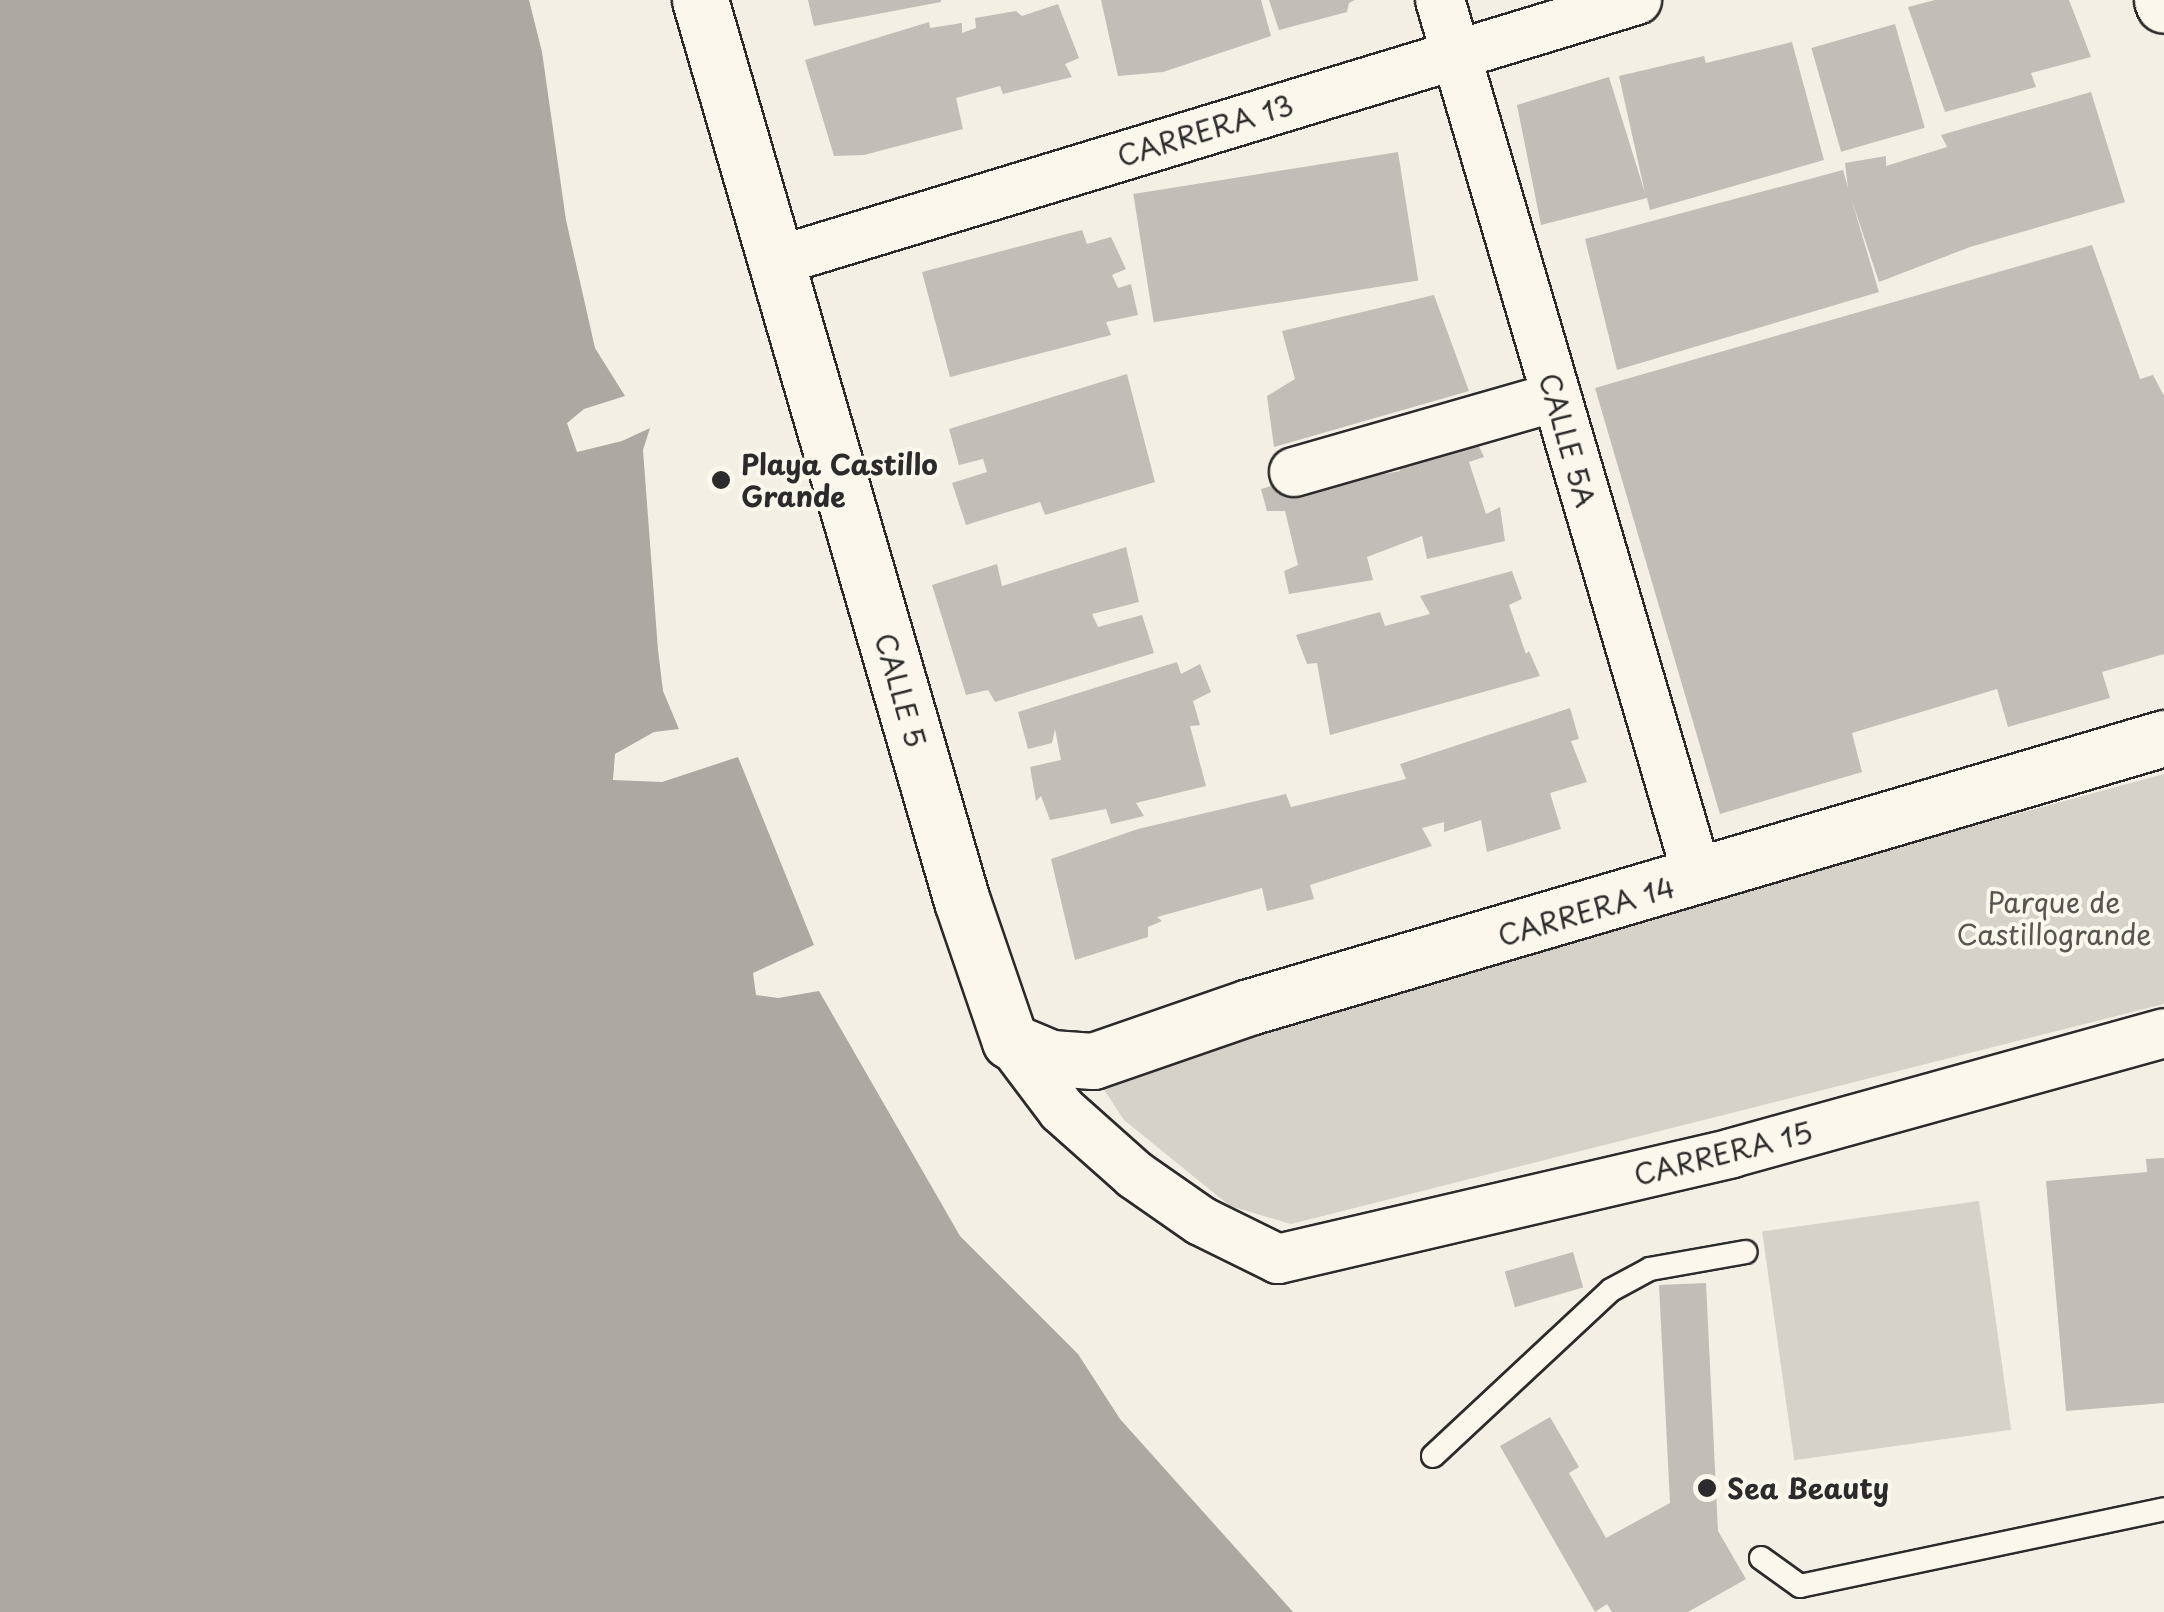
<!DOCTYPE html>
<style>
body{margin:0}
#map{position:relative;width:2164px;height:1612px;overflow:hidden;background:#f3efe4;font-family:"Playpen Sans",sans-serif}
div>[style]{position:absolute}
.green>*{inset:0;background:#d5d2c9;transform-origin:0 0}
.water>*{inset:0;background:#aca9a2}
.building>*{inset:0;background:#c0beb6;transform-origin:0 0}
.roads{filter:drop-shadow(2px 0 #2b2b2b) drop-shadow(-2px 0 #2b2b2b) drop-shadow(0 2px #2b2b2b) drop-shadow(0 -2px #2b2b2b)}
.lane>*{height:22px;margin:-11px;padding:0 11px;transform-origin:11px;border-radius:11px;background:#fbf7ec}
.street>*{height:48px;margin:-24px;padding:0 24px;transform-origin:24px;border-radius:24px;background:#fbf7ec}
.secondary>*{height:55px;margin:-27.5px;padding:0 27.5px;transform-origin:27.5px;border-radius:27.5px;background:#fbf7ec}
.dots>*{width:28px;height:28px;translate:-50% -50%;box-sizing:border-box;border:5px solid #fbf7ec;border-radius:50%}
span{translate:-50% -50%;white-space:nowrap;text-align:center;line-height:1.15;-webkit-text-stroke:8px #fbf7ec;paint-order:stroke}
.street-label{font-size:28px;color:#2b2b2b}
.poi-label{font-size:28px;color:#2b2b2b;font-weight:700}
.left{translate:0 -50%;text-align:left}
.park-label{font-size:28px;color:#565552}
</style>
<div id="map">
<div class="green">
<i style="clip-path:polygon(2164px 774px,2164px 1004px,1291px 1224px,1230px 1206px,1124px 1120px,1101px 1085px,1368px 990px)"></i>
<i style="left:1979px;top:1201px;width:231px;height:219px;rotate:82deg"></i>
</div>
<div class="water">
<i style="clip-path:polygon(0 0,529px 0,542px 52px,566px 220px,595px 348px,625px 396px,584px 409px,567px 423px,577px 452px,622px 441px,650px 428px,643px 450px,658px 650px,663px 691px,679px 729px,654px 732px,615px 754px,613px 780px,662px 782px,738px 757px,814px 945px,753px 973px,756px 995px,778px 998px,819px 991px,960px 1236px,1078px 1354px,1120px 1419px,1293px 1612px,0 1612px)"></i>
</div>
<div class="building">
<i style="clip-path:polygon(808px 0,941px 0,941px 2px,814px 26px)"></i>
<i style="clip-path:polygon(1101px 0,1261px 0,1271px 36px,1163px 72px,1118px 76px)"></i>
<i style="clip-path:polygon(1269px 0,1355px 0,1349px 3px,1347px 12px,1279px 30px)"></i>
<i style="clip-path:polygon(1935px 0,2069px 0,2091px 57px,2031px 73px,2036px 87px,1945px 112px,1908px 7px)"></i>
<i style="clip-path:polygon(1058px 4px,1079px 58px,1065px 64px,1072px 77px,1003px 94px,1000px 86px,956px 98px,963px 129px,864px 155px,834px 156px,805px 60px,929px 22px,930px 28px,962px 23px,962px 33px,976px 28px,975px 18px,1016px 11px,1022px 16px)"></i>
<i style="left:1895px;top:24px;width:108px;height:87px;rotate:74deg"></i>
<i style="clip-path:polygon(1792px 42px,1824px 160px,1650px 210px,1647px 198px,1541px 225px,1517px 105px,1609px 77px,1645px 193px,1619px 76px,1704px 56px,1706px 63px)"></i>
<i style="clip-path:polygon(2091px 92px,2125px 202px,1970px 247px,1879px 282px,1851px 198px,1879px 292px,1617px 370px,1585px 239px,1843px 170px,1848px 188px,1845px 163px,1886px 156px,1886px 166px,1947px 147px,1941px 135px)"></i>
<i style="left:1398px;top:152px;width:130px;height:268px;rotate:81deg"></i>
<i style="clip-path:polygon(1082px 230px,1087px 244px,1111px 237px,1126px 269px,1112px 275px,1118px 288px,1131px 284px,1138px 315px,1106px 322px,1111px 335px,950px 377px,922px 272px)"></i>
<i style="clip-path:polygon(2092px 245px,2140px 379px,2153px 375px,2164px 396px,2164px 654px,2102px 672px,2110px 698px,2008px 727px,1997px 689px,1852px 733px,1862px 772px,1720px 814px,1595px 388px)"></i>
<i style="clip-path:polygon(1434px 295px,1469px 391px,1274px 447px,1267px 396px,1295px 379px,1282px 331px)"></i>
<i style="clip-path:polygon(1127px 374px,1155px 482px,1045px 515px,1040px 502px,966px 525px,952px 483px,987px 472px,983px 459px,959px 465px,949px 429px)"></i>
<i style="clip-path:polygon(1472px 431px,1484px 457px,1469px 462px,1486px 514px,1500px 507px,1505px 541px,1427px 559px,1422px 536px,1367px 557px,1373px 580px,1289px 594px,1284px 571px,1298px 565px,1285px 511px,1267px 511px,1261px 489px,1344px 465px,1350px 480px,1400px 471px,1395px 448px)"></i>
<i style="clip-path:polygon(1126px 547px,1139px 602px,1092px 614px,1098px 627px,1142px 615px,1154px 653px,995px 702px,988px 690px,966px 695px,932px 585px,997px 564px,1002px 586px)"></i>
<i style="clip-path:polygon(1512px 571px,1522px 599px,1509px 605px,1526px 654px,1529px 651px,1540px 676px,1330px 735px,1317px 663px,1307px 664px,1296px 635px,1380px 612px,1385px 626px,1430px 614px,1420px 596px)"></i>
<i style="clip-path:polygon(1177px 662px,1181px 674px,1200px 664px,1211px 692px,1193px 701px,1200px 725px,1190px 726px,1206px 786px,1136px 803px,1144px 816px,1111px 824px,1106px 809px,1050px 820px,1041px 796px,1036px 801px,1030px 767px,1061px 760px,1055px 729px,1052px 743px,1028px 749px,1018px 712px)"></i>
<i style="clip-path:polygon(1570px 708px,1579px 739px,1571px 741px,1587px 782px,1550px 793px,1561px 829px,1487px 852px,1481px 820px,1444px 832px,1444px 822px,1422px 828px,1432px 846px,1310px 885px,1314px 899px,1267px 911px,1262px 888px,1157px 917px,1162px 921px,1148px 927px,1148px 937px,1075px 960px,1051px 859px,1138px 829px,1286px 794px,1291px 807px,1406px 779px,1400px 764px)"></i>
<i style="clip-path:polygon(2164px 1158px,2164px 1403px,2066px 1411px,2046px 1181px,2147px 1172px,2146px 1159px)"></i>
<i style="left:1573px;top:1252px;width:37px;height:71px;rotate:74deg"></i>
<i style="clip-path:polygon(1706px 1283px,1718px 1531px,1746px 1579px,1688px 1612px,1612px 1612px,1607px 1604px,1595px 1612px,1500px 1446px,1550px 1417px,1579px 1467px,1569px 1473px,1606px 1538px,1670px 1503px,1659px 1285px)"></i>
</div>
<div class="roads">
<div class="lane">
<i style="left:1433px;top:1456px;width:243px;rotate:-43deg"></i>
<i style="left:1611px;top:1290px;width:44px;rotate:-28.3deg"></i>
<i style="left:1650px;top:1269px;width:97px;rotate:-10.1deg"></i>
<i style="left:1761px;top:1558px;width:48px;rotate:35.7deg"></i>
<i style="left:1800px;top:1586px;width:372px;rotate:-11.9deg"></i>
</div>
<div class="street">
<i style="left:1440px;top:0;width:915px;rotate:73.62deg"></i>
<i style="left:774px;top:262px;width:902px;rotate:-16.89deg"></i>
<i style="left:1294px;top:472px;width:273px;rotate:-16deg"></i>
<i style="left:1010px;top:1041px;width:86px;rotate:53deg"></i>
<i style="left:1062px;top:1110px;width:98px;rotate:41.7deg"></i>
<i style="left:1135px;top:1175px;width:80px;rotate:34.9deg"></i>
<i style="left:1201px;top:1221px;width:86px;rotate:26.3deg"></i>
<i style="left:1278px;top:1259px;width:466px;rotate:-13.1deg"></i>
<i style="left:1732px;top:1153px;width:448px;rotate:-15.5deg"></i>
</div>
<div class="secondary">
<i style="left:700px;top:0;width:938px;rotate:73.79deg"></i>
<i style="left:962px;top:901px;width:148px;rotate:71.1deg"></i>
<i style="left:1010px;top:1041px;width:44px;rotate:22.5deg"></i>
<i style="left:1051px;top:1058px;width:42px;rotate:4.1deg"></i>
<i style="left:1093px;top:1061px;width:165px;rotate:-19.1deg"></i>
<i style="left:1249px;top:1007px;width:954px;rotate:-16.38deg"></i>
<i style="left:2162px;top:0;width:5px;rotate:68deg"></i>
</div>
</div>
<div class="dots">
<i style="left:721px;top:480px;background:#2b2b2b"></i>
<i style="left:1707px;top:1488px;background:#2b2b2b"></i>
</div>
<div class="street-label">
<span style="left:1205px;top:130px;rotate:-17deg">CARRERA 13</span>
<span style="left:1568px;top:440px;rotate:74deg">CALLE 5A</span>
<span style="left:901px;top:690px;rotate:74deg">CALLE 5</span>
<span style="left:1586px;top:911px;rotate:-16deg">CARRERA 14</span>
<span style="left:1723px;top:1153px;rotate:-14deg">CARRERA 15</span>
</div>
<div class="poi-label">
<span class="left" style="left:741px;top:480px">Playa Castillo<br>Grande</span>
<span class="left" style="left:1727px;top:1488px">Sea Beauty</span>
</div>
<div class="park-label">
<span style="left:2054px;top:918px">Parque de<br>Castillogrande</span>
</div>
</div>
